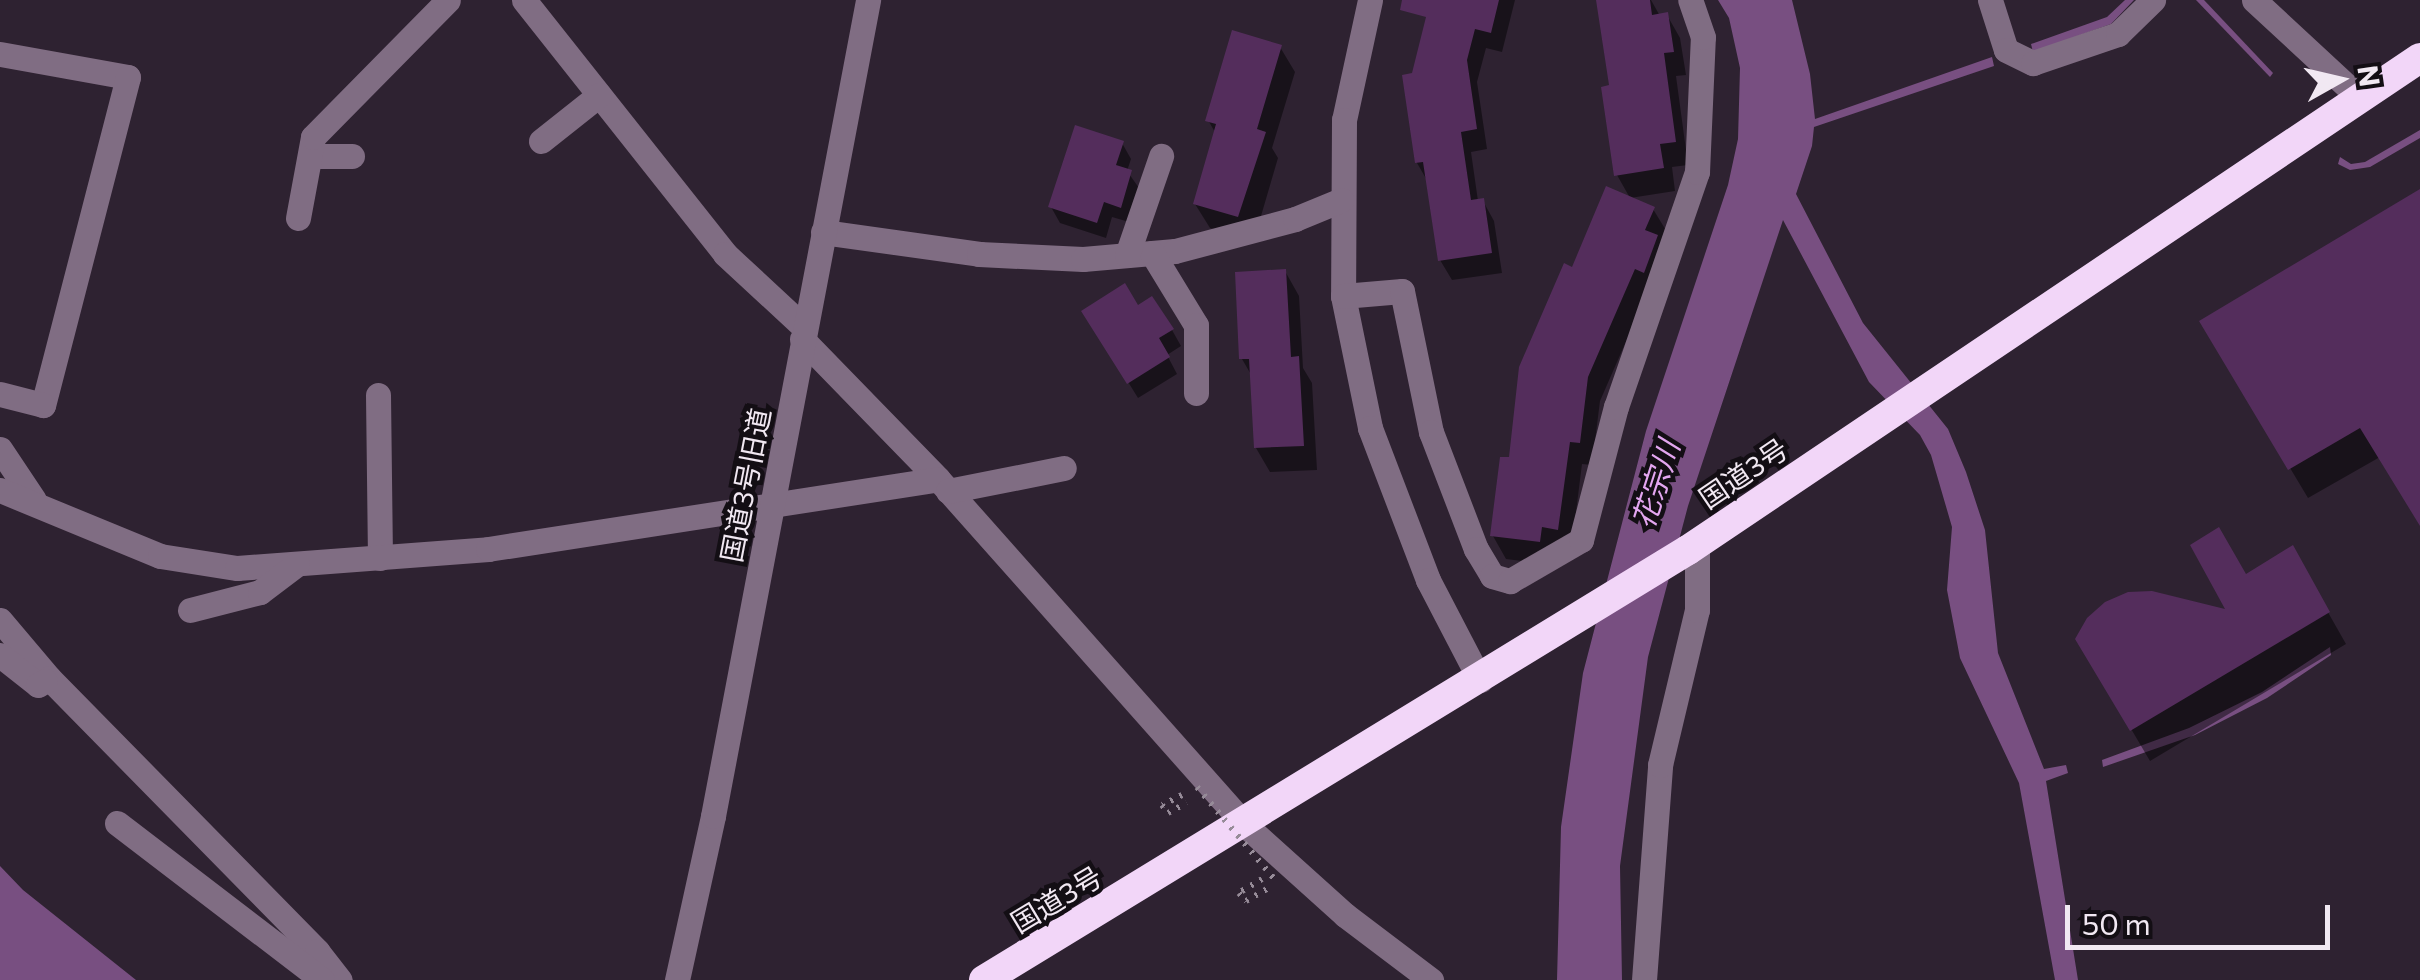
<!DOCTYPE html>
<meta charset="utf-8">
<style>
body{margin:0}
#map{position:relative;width:2420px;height:980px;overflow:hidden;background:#2e2231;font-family:Commissioner,"Noto Sans JP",sans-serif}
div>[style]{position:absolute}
.water>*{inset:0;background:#784f81}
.shadow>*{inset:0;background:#0007}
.building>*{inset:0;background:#542d5c}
.path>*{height:6px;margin-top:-3px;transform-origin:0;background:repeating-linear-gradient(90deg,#968b98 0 2.5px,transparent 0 10.5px)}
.minor>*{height:25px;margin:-12.5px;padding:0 12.5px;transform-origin:12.5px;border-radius:12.5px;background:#806d83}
.highway>*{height:30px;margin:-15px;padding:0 15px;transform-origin:15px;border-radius:15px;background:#f2d6f8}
.path-bridge>*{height:6px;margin-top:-3px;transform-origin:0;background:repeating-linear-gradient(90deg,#968b98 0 2.5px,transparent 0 10.5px)}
span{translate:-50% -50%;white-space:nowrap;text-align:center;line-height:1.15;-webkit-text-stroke:9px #130e14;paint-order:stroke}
.street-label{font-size:28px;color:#f1e8f2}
.water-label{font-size:30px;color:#e3a6f0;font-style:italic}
.north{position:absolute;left:2290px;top:30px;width:100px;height:100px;-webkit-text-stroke:8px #130e14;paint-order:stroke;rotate:82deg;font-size:28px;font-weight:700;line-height:40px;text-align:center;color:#f1e8f2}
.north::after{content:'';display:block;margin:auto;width:35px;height:45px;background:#f1e8f2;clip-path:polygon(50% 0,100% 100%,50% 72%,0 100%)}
.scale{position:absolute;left:2065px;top:905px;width:265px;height:45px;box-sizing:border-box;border:5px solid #f1e8f2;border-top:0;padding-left:12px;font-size:30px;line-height:35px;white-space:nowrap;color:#f1e8f2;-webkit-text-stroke:8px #130e14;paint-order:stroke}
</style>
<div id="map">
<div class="water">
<i style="clip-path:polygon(1718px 0,1792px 0,1810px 74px,1815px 119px,1992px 57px,1994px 66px,1814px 127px,1812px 146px,1796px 194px,1863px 323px,1948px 429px,1966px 472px,1985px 530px,1998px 653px,2044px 769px,2066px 765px,2068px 773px,2046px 781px,2078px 980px,2055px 980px,2019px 783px,1960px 658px,1947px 590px,1952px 527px,1931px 455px,1920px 435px,1869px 382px,1783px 220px,1688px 506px,1648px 657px,1620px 866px,1622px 980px,1557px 980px,1561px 827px,1583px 673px,1646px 431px,1728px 185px,1738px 139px,1740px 68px,1729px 18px)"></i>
<i style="clip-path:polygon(2125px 0,2134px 0,2111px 24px,2033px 52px,2031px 44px,2107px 17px)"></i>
<i style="clip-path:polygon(2196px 0,2204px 0,2273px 73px,2270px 77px)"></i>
<i style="clip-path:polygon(2420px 130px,2420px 138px,2370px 167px,2350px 170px,2338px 164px,2340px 157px,2351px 164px,2365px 162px)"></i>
<i style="clip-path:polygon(2330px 647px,2331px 655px,2267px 698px,2195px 735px,2103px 767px,2102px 760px,2189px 728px,2262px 692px)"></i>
<i style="clip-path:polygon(0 866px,23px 890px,136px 980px,0 980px)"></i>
</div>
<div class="shadow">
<i style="clip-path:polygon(1433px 0,1515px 0,1502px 52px,1486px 48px,1477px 82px,1487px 149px,1471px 152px,1478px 201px,1483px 201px,1494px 221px,1502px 273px,1452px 280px,1440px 260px,1428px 182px,1417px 163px,1414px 76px)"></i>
<i style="clip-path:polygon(1599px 0,1651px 0,1660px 16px,1667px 15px,1680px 38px,1686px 75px,1676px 76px,1688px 165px,1672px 167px,1675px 191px,1630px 198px,1617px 175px,1612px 88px)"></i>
<i style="clip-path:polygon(1280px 47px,1295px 72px,1272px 148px,1278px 158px,1254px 240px,1210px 228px,1195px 204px,1216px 134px,1208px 120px)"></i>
<i style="clip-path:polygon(1122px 143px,1131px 159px,1127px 171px,1139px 188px,1129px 222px,1112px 217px,1106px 238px,1060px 223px,1051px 207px)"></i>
<i style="clip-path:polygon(2420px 192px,2420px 523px,2380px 457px,2308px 498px,2220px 351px)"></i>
<i style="clip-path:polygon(1653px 209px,1667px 232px,1648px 291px,1600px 401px,1592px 465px,1582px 464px,1571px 552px,1552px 565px,1506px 559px,1493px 536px,1511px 460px,1573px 270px)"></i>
<i style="clip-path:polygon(1285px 271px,1299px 296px,1303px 368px,1312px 383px,1317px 470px,1270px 472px,1256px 448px,1253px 378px,1242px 359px)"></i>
<i style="clip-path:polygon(1094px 327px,1172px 330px,1181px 346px,1167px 355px,1177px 374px,1138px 398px)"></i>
<i style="clip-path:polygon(2292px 549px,2346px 644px,2150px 761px,2078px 639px,2230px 612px,2246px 578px)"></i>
</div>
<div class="building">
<i style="clip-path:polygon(1402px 0,1499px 0,1491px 33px,1475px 29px,1467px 60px,1477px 129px,1461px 132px,1471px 200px,1484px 198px,1492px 253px,1438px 261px,1423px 162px,1415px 163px,1402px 75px,1412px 73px,1426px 17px,1400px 10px)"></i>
<i style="clip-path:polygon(1596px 0,1650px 0,1652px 15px,1668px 12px,1674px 52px,1664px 53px,1676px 142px,1660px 144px,1664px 168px,1614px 176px,1601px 87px,1609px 85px)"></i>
<i style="clip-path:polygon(1232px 30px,1282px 45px,1257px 129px,1266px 132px,1238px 217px,1193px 204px,1216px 124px,1205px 121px)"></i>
<i style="clip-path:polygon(1075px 125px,1124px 141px,1116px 165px,1132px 170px,1121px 208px,1104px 202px,1097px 223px,1048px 207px)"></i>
<i style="clip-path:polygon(1606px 186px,1655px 207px,1645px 230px,1658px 235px,1644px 273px,1635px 269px,1588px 377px,1580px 443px,1570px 442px,1558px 530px,1542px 527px,1540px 542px,1490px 536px,1500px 457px,1509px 457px,1519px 367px,1564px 263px,1572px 267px)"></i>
<i style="clip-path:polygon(2420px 189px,2420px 526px,2360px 428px,2288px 470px,2199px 321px)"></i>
<i style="clip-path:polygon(1286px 269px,1291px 357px,1299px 356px,1304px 446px,1254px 448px,1249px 359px,1239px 359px,1235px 272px)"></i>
<i style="clip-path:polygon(1125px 283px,1138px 305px,1152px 296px,1174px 329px,1159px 338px,1170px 357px,1127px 384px,1081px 311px)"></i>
<i style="clip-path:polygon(2219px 527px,2246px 574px,2293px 545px,2330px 612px,2130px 731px,2075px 639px,2087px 618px,2105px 602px,2128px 592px,2152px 591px,2225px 609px,2190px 545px)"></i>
</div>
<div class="path">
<i style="left:1182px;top:795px;width:22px;rotate:153deg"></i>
<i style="left:1162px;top:805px;width:10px;rotate:53deg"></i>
<i style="left:1168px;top:813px;width:21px;rotate:-29deg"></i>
<i style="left:1262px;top:879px;width:27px;rotate:149deg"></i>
<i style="left:1239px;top:893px;width:11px;rotate:49deg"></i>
<i style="left:1246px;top:901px;width:30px;rotate:-30deg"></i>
</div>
<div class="minor">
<i style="left:524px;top:0;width:324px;rotate:51.6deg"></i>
<i style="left:725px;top:254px;width:109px;rotate:42.8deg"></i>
<i style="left:1370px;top:0;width:123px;rotate:102.2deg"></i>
<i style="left:1344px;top:120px;width:176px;rotate:90.3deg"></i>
<i style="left:1343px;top:296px;width:135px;rotate:78.4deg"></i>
<i style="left:1370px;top:428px;width:163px;rotate:69.1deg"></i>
<i style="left:1428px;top:580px;width:113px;rotate:62.5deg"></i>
<i style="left:1990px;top:0;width:52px;rotate:72.3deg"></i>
<i style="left:2006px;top:50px;width:30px;rotate:26deg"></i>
<i style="left:2033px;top:63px;width:90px;rotate:-18.8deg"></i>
<i style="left:2118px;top:34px;width:49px;rotate:-44.2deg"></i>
<i style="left:2254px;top:0;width:144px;rotate:42.8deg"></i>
<i style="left:0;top:54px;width:130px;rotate:10.2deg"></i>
<i style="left:128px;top:77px;width:339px;rotate:104.5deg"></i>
<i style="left:43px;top:405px;width:44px;rotate:-165.7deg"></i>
<i style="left:541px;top:141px;width:74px;rotate:-38.4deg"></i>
<i style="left:310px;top:156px;width:42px"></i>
<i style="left:298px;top:218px;width:82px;rotate:-79.5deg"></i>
<i style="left:313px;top:137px;width:192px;rotate:-45.4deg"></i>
<i style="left:823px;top:232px;width:158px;rotate:8deg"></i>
<i style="left:979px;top:254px;width:104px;rotate:2.8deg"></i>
<i style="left:1083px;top:259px;width:92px;rotate:-5deg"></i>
<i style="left:1175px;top:251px;width:124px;rotate:-14.9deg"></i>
<i style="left:1295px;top:219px;width:50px;rotate:-22.4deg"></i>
<i style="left:1152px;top:253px;width:84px;rotate:58.6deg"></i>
<i style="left:1196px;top:325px;width:68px;rotate:90deg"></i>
<i style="left:1127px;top:255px;width:105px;rotate:-71deg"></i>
<i style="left:1343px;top:296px;width:59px;rotate:-4.8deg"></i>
<i style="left:1402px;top:291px;width:144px;rotate:78.4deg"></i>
<i style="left:1431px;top:432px;width:125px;rotate:69deg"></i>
<i style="left:1476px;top:549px;width:31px;rotate:59deg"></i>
<i style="left:1492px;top:576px;width:19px;rotate:16deg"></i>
<i style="left:1510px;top:581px;width:82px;rotate:-30deg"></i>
<i style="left:1581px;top:540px;width:138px;rotate:-75.3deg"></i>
<i style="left:1616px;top:407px;width:249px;rotate:-71deg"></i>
<i style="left:1697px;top:172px;width:135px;rotate:-87.5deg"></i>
<i style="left:1703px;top:37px;width:39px;rotate:-109deg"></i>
<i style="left:802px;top:339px;width:195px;rotate:45.8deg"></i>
<i style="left:938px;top:479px;width:461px;rotate:48.4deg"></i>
<i style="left:1244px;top:824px;width:136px;rotate:42deg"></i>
<i style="left:1345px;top:915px;width:108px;rotate:37.1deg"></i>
<i style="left:378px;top:395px;width:163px;rotate:89.3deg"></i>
<i style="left:0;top:449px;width:61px;rotate:56.3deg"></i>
<i style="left:0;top:490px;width:173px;rotate:22.4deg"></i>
<i style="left:160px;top:556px;width:78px;rotate:8.9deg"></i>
<i style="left:237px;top:568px;width:252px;rotate:-4.3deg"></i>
<i style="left:488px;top:549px;width:455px;rotate:-8.8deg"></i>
<i style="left:948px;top:491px;width:118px;rotate:-11.2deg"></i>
<i style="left:190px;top:610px;width:72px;rotate:-14.4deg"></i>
<i style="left:260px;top:592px;width:46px;rotate:-37.1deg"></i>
<i style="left:0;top:620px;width:76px;rotate:49.8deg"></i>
<i style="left:49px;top:678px;width:383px;rotate:45.5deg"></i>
<i style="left:317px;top:951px;width:37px;rotate:52deg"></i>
<i style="left:0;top:655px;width:48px;rotate:38.3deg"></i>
<i style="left:38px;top:685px;width:8px;rotate:-30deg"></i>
<i style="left:117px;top:823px;width:258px;rotate:37.4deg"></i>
<i style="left:677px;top:980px;width:168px;rotate:-77.6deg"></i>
<i style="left:713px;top:816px;width:831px;rotate:-79.24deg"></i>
<i style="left:1644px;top:980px;width:216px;rotate:-85.7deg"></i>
<i style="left:1660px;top:765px;width:159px;rotate:-76.6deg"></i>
<i style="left:1697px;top:610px;width:67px;rotate:-90deg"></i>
</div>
<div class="highway">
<i style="left:984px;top:980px;width:825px;rotate:-31.42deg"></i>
<i style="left:1688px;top:550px;width:882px;rotate:-33.91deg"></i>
</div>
<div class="path-bridge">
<i style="left:1197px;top:787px;width:124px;rotate:49.9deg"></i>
</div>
<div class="street-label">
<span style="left:1743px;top:473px;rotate:-34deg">国道3号</span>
<span style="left:745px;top:485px;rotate:-79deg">国道3号旧道</span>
<span style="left:1056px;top:899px;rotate:-31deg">国道3号</span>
</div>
<div class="water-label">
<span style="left:1655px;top:484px;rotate:-72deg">花宗川</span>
</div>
<div class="north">N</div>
<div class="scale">50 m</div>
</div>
